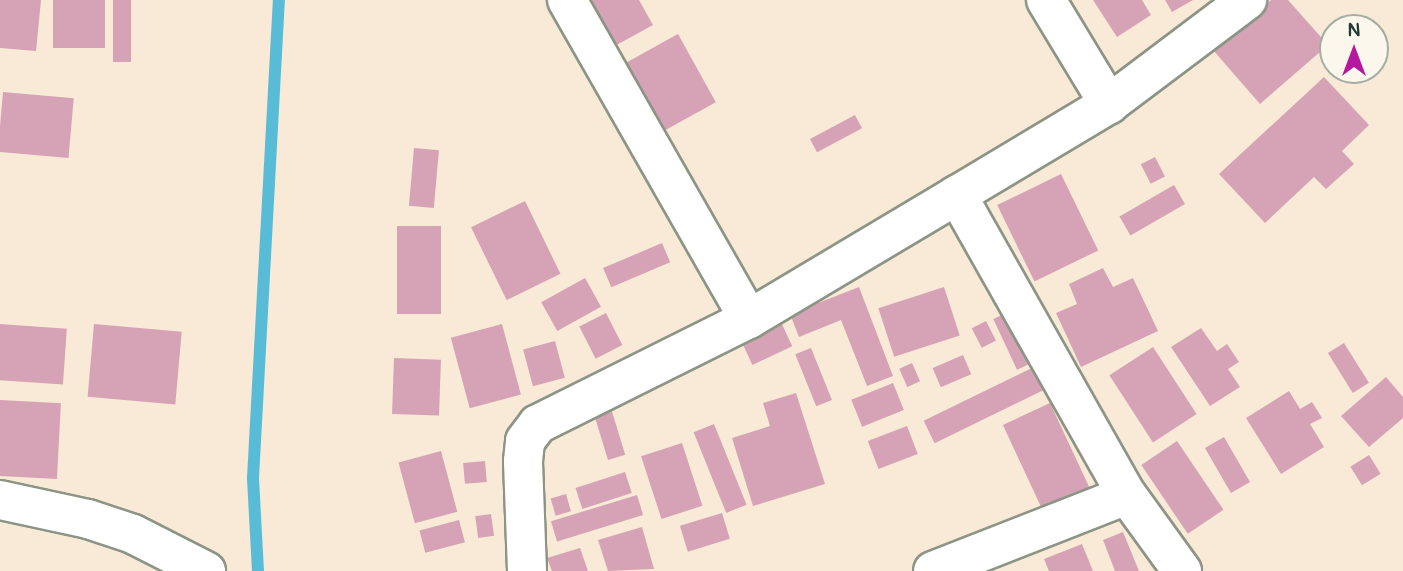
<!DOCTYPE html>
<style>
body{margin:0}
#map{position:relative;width:1403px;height:571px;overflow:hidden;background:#f8ead6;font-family:Pangolin,sans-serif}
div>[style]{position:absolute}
.stream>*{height:12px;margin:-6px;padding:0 6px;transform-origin:6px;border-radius:6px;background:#58bcd6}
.building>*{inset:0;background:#d6a3b6;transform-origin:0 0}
.roads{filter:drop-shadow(2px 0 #8c9485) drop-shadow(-2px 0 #8c9485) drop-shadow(0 2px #8c9485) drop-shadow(0 -2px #8c9485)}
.street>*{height:38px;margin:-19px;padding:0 19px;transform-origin:19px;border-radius:19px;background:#fff}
span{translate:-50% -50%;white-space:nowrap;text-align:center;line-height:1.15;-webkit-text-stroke:6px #fbf7ec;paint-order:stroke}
.north{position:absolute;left:1319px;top:14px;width:70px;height:70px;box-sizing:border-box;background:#fbf7ec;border:2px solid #a3ada2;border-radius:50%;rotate:0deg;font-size:19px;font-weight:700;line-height:28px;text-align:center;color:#1f3d34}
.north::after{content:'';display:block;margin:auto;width:24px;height:32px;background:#b5179e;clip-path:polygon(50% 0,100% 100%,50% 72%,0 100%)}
</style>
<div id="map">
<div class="stream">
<i style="left:258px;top:571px;width:93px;rotate:-93.1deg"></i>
<i style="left:253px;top:478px;width:479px;rotate:-86.9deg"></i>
</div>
<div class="building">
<i style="clip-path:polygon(0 0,41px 0,36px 51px,0 48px)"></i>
<i style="left:53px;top:0;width:52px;height:48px"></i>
<i style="left:113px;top:0;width:18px;height:62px"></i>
<i style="clip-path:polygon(583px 0,639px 0,653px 25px,611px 48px)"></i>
<i style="clip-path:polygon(1093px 0,1142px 0,1151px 15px,1117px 37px)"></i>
<i style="clip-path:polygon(1165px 0,1193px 0,1172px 12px)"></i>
<i style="clip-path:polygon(1271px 0,1288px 0,1328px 45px,1260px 104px,1213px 50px)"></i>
<i style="left:678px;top:34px;width:78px;height:60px;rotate:61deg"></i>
<i style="clip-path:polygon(1324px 77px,1369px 125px,1342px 151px,1354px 164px,1326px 189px,1314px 177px,1265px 223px,1219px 174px)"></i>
<i style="left:3px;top:92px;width:71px;height:60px;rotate:5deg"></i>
<i style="left:855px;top:115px;width:15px;height:51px;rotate:62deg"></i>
<i style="left:414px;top:148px;width:25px;height:58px;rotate:5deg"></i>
<i style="left:1155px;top:157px;width:22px;height:16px;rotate:63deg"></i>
<i style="left:1061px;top:174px;width:85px;height:71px;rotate:64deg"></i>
<i style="left:1174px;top:185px;width:22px;height:63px;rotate:60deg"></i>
<i style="left:525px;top:201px;width:81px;height:60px;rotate:64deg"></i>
<i style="left:397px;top:226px;width:44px;height:88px"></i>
<i style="left:662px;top:243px;width:21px;height:64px;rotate:67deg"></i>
<i style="clip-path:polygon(1103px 268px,1113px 287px,1133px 278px,1158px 331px,1081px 367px,1056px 313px,1077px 304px,1069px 284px)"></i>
<i style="left:585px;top:278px;width:33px;height:50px;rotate:61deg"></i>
<i style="clip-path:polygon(859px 287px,893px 376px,867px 386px,841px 320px,799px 337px,790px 314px)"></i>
<i style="left:944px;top:287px;width:51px;height:69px;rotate:72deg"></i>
<i style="left:606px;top:313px;width:36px;height:30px;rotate:63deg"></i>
<i style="left:1006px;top:313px;width:56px;height:14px;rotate:65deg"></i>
<i style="left:780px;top:320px;width:29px;height:44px;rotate:65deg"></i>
<i style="left:986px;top:321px;width:22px;height:16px;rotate:63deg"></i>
<i style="left:0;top:324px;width:67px;height:56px;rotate:4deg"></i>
<i style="left:94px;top:324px;width:88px;height:73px;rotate:5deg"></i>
<i style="left:502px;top:324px;width:73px;height:53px;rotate:75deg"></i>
<i style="clip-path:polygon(1201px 328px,1217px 351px,1227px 344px,1239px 362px,1228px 369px,1240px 387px,1210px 406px,1171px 347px)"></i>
<i style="left:555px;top:341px;width:38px;height:33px;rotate:75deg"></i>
<i style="left:1344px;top:343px;width:47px;height:19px;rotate:58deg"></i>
<i style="left:1153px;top:347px;width:80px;height:52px;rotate:57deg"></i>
<i style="left:811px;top:348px;width:56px;height:17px;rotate:68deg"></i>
<i style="left:963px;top:355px;width:21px;height:33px;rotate:67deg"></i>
<i style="left:394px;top:358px;width:47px;height:56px;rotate:2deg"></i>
<i style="left:912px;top:363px;width:20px;height:14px;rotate:66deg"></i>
<i style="left:1036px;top:366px;width:25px;height:125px;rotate:64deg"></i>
<i style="clip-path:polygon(1386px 377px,1403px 397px,1403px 418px,1369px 447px,1341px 416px)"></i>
<i style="left:893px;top:383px;width:29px;height:45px;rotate:68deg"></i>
<i style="clip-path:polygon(1289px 391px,1300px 409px,1312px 402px,1322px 418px,1310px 424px,1324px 447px,1281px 474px,1246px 418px)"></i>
<i style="clip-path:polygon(796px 393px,825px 484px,753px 506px,732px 438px,770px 426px,763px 403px)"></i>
<i style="left:0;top:400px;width:61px;height:76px;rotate:3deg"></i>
<i style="left:1050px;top:403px;width:93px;height:52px;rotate:65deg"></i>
<i style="left:610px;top:405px;width:52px;height:18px;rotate:73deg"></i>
<i style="left:714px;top:424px;width:87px;height:22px;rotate:68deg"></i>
<i style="left:907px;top:426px;width:30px;height:42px;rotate:69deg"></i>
<i style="left:1224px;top:437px;width:52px;height:22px;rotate:60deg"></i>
<i style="left:1177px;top:441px;width:83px;height:43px;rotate:56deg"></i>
<i style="left:682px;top:443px;width:66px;height:43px;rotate:72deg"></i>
<i style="left:441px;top:451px;width:63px;height:44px;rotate:75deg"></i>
<i style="left:1369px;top:455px;width:22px;height:22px;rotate:58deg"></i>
<i style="left:485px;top:461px;width:21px;height:22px;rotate:85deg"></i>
<i style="left:625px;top:472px;width:22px;height:52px;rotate:72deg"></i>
<i style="left:566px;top:494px;width:18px;height:16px;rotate:74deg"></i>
<i style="left:637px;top:495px;width:21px;height:90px;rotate:73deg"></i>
<i style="left:722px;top:513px;width:27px;height:44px;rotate:73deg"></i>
<i style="left:491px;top:514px;width:22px;height:16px;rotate:82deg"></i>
<i style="left:459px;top:520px;width:23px;height:41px;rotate:75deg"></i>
<i style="clip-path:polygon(642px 527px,654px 569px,608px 571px,598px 540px)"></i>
<i style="clip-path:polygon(1123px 532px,1139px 571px,1115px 571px,1103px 540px)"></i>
<i style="clip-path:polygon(1082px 544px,1093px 571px,1049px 571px,1044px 559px)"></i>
<i style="clip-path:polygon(580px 548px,588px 571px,552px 571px,547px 558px)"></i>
</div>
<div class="roads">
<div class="street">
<i style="left:567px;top:0;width:367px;rotate:60.3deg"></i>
<i style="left:1046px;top:0;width:122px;rotate:58.8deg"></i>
<i style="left:957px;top:195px;width:345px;rotate:60.5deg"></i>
<i style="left:1127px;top:495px;width:94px;rotate:54.1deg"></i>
<i style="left:0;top:500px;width:90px;rotate:12.2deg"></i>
<i style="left:88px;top:519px;width:47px;rotate:18.4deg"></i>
<i style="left:133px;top:534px;width:82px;rotate:26.9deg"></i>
<i style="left:527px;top:571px;width:110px;rotate:-92.1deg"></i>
<i style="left:523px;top:461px;width:20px;rotate:-84deg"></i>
<i style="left:525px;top:441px;width:21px;rotate:-53deg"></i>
<i style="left:538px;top:424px;width:236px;rotate:-26.5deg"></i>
<i style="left:749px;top:319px;width:242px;rotate:-30.8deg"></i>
<i style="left:957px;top:195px;width:177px;rotate:-30.9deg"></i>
<i style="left:1109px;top:104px;width:173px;rotate:-37deg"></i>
<i style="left:933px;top:571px;width:208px;rotate:-21.4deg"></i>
</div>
</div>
<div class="north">N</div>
</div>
